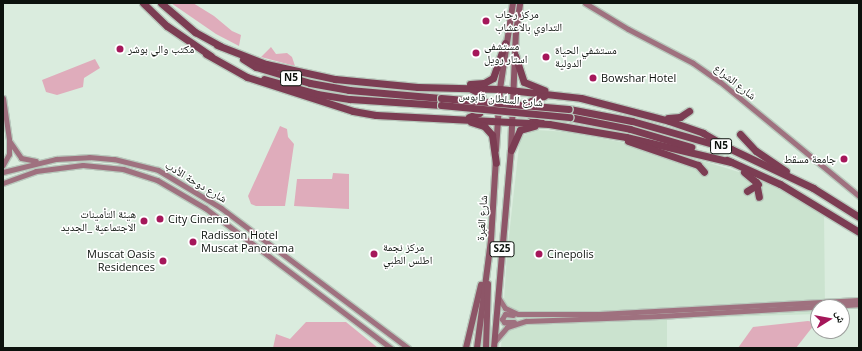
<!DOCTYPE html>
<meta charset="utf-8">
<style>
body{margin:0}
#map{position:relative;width:862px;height:351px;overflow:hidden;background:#daecde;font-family:"Open Sans","Noto Naskh Arabic",sans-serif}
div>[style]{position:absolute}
.built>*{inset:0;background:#cbe3cf}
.green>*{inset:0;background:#dfacbb}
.roads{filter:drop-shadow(1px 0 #b9c9bd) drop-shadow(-1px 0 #b9c9bd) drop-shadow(0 1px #b9c9bd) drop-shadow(0 -1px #b9c9bd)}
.secondary>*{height:5px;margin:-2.5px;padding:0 2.5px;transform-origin:2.5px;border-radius:2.5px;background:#9f717f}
.primary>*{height:6px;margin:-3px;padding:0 3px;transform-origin:3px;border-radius:3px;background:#8d5567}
.highway>*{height:7px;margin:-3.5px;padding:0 3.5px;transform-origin:3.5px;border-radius:3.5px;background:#7c3d53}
.bridges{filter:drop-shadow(1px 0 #b9c9bd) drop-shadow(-1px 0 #b9c9bd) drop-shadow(0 1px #b9c9bd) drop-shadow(0 -1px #b9c9bd)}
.highway-bridge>*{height:7px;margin:-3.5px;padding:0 3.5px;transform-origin:3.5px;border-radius:3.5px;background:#7c3d53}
.dots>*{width:11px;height:11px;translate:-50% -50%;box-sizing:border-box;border:2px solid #fff;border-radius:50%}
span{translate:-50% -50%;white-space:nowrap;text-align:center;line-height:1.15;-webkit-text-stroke:3px #fff;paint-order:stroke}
.shield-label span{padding:1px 3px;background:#fff;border:1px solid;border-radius:3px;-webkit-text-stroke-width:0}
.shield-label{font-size:10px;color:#0c120d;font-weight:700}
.poi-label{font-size:11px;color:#0c120d}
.left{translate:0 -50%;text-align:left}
.right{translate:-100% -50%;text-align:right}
.street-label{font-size:11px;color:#0c120d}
.frame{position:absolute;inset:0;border:4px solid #0c120d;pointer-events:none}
.north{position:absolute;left:810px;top:299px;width:40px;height:40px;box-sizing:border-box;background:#fff;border:1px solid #9ea09e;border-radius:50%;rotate:79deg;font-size:11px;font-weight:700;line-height:16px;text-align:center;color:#0c120d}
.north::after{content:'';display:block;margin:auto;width:14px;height:18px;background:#a5175a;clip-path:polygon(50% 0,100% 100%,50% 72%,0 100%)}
</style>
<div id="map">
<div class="built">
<i style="clip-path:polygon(536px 130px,569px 132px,677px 153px,771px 182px,824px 211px,825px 307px,818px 307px,818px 314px,667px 319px,667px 348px,501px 348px,507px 254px,520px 137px)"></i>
</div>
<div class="green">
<i style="clip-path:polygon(171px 3px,193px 3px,214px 16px,232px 31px,241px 35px,239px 46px,216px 34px)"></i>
<i style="clip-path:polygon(271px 47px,276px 54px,287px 53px,292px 57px,295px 66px,261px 57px)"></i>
<i style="clip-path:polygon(95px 59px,100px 68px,84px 78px,83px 87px,57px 95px,46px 92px,42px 80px)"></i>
<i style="clip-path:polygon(280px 126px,287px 129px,288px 137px,294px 144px,285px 206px,256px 206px,251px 204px,248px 196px)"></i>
<i style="clip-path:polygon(333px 173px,349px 174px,349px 209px,294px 206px,297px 179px,332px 179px)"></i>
<i style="clip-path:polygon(808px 321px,813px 322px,814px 325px,796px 348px,738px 348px,753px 327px)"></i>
<i style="clip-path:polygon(306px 322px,346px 322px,378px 348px,273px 348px,276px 334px,290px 339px)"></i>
</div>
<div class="roads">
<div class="secondary">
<i style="left:585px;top:3px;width:50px;rotate:31.2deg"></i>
<i style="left:628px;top:29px;width:73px;rotate:27.6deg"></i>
<i style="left:693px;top:63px;width:32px;rotate:35deg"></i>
<i style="left:719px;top:81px;width:181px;rotate:39.4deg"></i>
<i style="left:3px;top:98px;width:41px;rotate:81.7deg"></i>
<i style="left:9px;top:139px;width:15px;rotate:90deg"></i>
<i style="left:9px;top:154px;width:13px;rotate:119deg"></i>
<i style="left:10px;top:142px;width:19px;rotate:55deg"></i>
<i style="left:21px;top:158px;width:15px;rotate:11deg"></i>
<i style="left:3px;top:172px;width:55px;rotate:-13.8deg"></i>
<i style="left:56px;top:159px;width:33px;rotate:-3deg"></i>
<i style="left:89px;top:157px;width:25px;rotate:5deg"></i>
<i style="left:114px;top:159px;width:45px;rotate:14deg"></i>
<i style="left:158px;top:170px;width:74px;rotate:31.1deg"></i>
<i style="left:221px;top:208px;width:234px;rotate:36.8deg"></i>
<i style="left:3px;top:183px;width:35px;rotate:-20deg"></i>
<i style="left:36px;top:171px;width:47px;rotate:-7.3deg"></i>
<i style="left:83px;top:165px;width:40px;rotate:5.7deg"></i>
<i style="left:123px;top:169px;width:36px;rotate:18deg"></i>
<i style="left:157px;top:180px;width:56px;rotate:30.3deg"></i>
<i style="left:205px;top:208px;width:233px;rotate:37deg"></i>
<i style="left:498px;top:297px;width:13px;rotate:58deg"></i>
<i style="left:505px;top:308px;width:14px;rotate:25deg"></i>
<i style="left:518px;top:314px;width:81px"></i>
<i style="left:599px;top:314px;width:260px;rotate:-3.1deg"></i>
<i style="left:513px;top:315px;width:8px;rotate:-173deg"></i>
<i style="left:505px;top:314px;width:6px;rotate:121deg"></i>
<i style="left:502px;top:319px;width:4px;rotate:56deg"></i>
<i style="left:504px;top:322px;width:10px"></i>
<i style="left:495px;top:341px;width:18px;rotate:-49deg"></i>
<i style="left:507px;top:327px;width:20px;rotate:-18deg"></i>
<i style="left:526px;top:321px;width:133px;rotate:-2.2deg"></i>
<i style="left:659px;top:316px;width:200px;rotate:-3.4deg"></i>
</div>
<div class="primary">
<i style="left:496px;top:150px;width:61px;rotate:-86.2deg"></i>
<i style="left:500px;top:89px;width:87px;rotate:-81.4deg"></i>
<i style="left:466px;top:348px;width:65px;rotate:-76.6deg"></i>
<i style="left:477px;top:348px;width:109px;rotate:-82.6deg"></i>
<i style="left:491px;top:240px;width:81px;rotate:-86.5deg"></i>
<i style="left:486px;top:348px;width:64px;rotate:-88.2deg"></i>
<i style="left:494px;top:348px;width:199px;rotate:-85.1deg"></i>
<i style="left:511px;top:150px;width:117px;rotate:-87.6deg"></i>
<i style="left:516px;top:33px;width:30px;rotate:-82deg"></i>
</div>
<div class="highway">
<i style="left:143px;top:3px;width:33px;rotate:44deg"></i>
<i style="left:167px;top:26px;width:53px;rotate:34.3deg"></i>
<i style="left:161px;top:3px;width:45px;rotate:40.5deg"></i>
<i style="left:195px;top:32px;width:29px;rotate:29deg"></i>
<i style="left:217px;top:45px;width:53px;rotate:21.2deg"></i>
<i style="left:266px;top:64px;width:71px;rotate:12.3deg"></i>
<i style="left:335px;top:79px;width:83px;rotate:5.5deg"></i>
<i style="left:418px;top:87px;width:82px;rotate:1.4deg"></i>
<i style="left:500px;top:89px;width:81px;rotate:6.3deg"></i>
<i style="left:581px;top:98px;width:91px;rotate:14.6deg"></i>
<i style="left:669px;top:121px;width:36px;rotate:19deg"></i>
<i style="left:703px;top:133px;width:32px;rotate:30deg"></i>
<i style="left:206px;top:54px;width:47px;rotate:29.3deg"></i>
<i style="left:247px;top:77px;width:111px;rotate:17.8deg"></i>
<i style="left:353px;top:111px;width:23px;rotate:10deg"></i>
<i style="left:376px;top:115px;width:173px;rotate:3deg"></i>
<i style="left:549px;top:124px;width:78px;rotate:9.6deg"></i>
<i style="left:626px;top:137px;width:108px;rotate:13.4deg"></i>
<i style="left:515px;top:55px;width:28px;rotate:72deg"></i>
<i style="left:524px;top:82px;width:22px;rotate:22deg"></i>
<i style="left:243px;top:59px;width:15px;rotate:32deg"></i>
<i style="left:256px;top:67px;width:56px;rotate:16.5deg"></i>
<i style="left:310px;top:83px;width:40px;rotate:10deg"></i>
<i style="left:349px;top:90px;width:92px;rotate:5deg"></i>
<i style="left:264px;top:79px;width:55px;rotate:15.8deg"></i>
<i style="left:317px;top:94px;width:33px;rotate:9deg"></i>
<i style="left:350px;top:99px;width:91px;rotate:3.8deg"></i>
<i style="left:470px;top:84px;width:14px;rotate:-4deg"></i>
<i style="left:484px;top:83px;width:10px;rotate:-29deg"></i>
<i style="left:493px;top:78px;width:37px;rotate:-71deg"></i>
<i style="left:569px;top:109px;width:64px;rotate:10.8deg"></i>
<i style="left:632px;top:121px;width:103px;rotate:15.8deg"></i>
<i style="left:731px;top:149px;width:91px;rotate:25.4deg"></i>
<i style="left:813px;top:188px;width:54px;rotate:32.2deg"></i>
<i style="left:469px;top:117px;width:11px;rotate:-22deg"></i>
<i style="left:479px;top:113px;width:11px;rotate:-68deg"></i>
<i style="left:483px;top:103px;width:9px;rotate:-103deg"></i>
<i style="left:481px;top:94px;width:11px;rotate:-153deg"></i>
<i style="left:569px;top:117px;width:62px;rotate:11.1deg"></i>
<i style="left:630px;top:129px;width:64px;rotate:16.4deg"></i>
<i style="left:668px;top:118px;width:12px;rotate:-5deg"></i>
<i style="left:680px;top:117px;width:11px;rotate:-34deg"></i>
<i style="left:471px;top:122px;width:14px;rotate:17deg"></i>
<i style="left:484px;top:126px;width:12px;rotate:48deg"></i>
<i style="left:492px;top:135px;width:28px;rotate:82deg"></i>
<i style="left:541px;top:122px;width:12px;rotate:-149deg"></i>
<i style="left:531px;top:116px;width:9px;rotate:-103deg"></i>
<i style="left:529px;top:107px;width:6px;rotate:-72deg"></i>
<i style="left:531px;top:101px;width:14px;rotate:-21deg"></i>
<i style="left:740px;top:134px;width:23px;rotate:47deg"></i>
<i style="left:756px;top:151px;width:36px;rotate:34deg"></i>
<i style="left:628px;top:141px;width:74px;rotate:18.9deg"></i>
<i style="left:698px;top:165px;width:9px;rotate:49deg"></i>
<i style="left:511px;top:150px;width:22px;rotate:-66deg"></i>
<i style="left:520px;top:130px;width:15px;rotate:-16deg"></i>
<i style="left:727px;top:160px;width:58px;rotate:24.4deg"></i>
<i style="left:780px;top:184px;width:92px;rotate:31.3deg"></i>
<i style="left:744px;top:172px;width:16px;rotate:40deg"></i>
<i style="left:756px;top:182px;width:15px;rotate:79deg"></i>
<i style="left:747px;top:191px;width:13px;rotate:-32deg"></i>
</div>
</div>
<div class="bridges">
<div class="highway-bridge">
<i style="left:441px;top:98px;width:128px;rotate:4.9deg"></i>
<i style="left:441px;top:105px;width:129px;rotate:5.4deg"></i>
</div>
</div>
<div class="dots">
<i style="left:486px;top:21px;background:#a5175a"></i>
<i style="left:120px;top:49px;background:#a5175a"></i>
<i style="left:476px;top:53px;background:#a5175a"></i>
<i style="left:546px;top:57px;background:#a5175a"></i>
<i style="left:593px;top:78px;background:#a5175a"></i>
<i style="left:844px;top:159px;background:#a5175a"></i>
<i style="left:160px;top:219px;background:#a5175a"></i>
<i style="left:144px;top:221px;background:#a5175a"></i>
<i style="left:193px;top:242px;background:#a5175a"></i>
<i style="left:374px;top:254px;background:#a5175a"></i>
<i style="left:539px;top:254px;background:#a5175a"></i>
<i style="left:163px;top:261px;background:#a5175a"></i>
</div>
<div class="shield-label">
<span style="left:291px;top:78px">N5</span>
<span style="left:721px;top:146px">N5</span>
<span style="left:502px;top:249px">S25</span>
</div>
<div class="poi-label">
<span class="left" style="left:495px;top:21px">مركز رحاب<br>التداوي بالاعشاب</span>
<span class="left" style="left:484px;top:53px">مستشفى<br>استار رويل</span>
<span class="left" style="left:128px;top:49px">مكتب والي بوشر</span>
<span class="left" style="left:555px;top:57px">مستشفي الحياة<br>الدولية</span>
<span class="left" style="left:601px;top:78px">Bowshar Hotel</span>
<span class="right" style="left:836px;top:159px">جامعة مسقط</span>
<span class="right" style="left:136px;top:221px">هيئة التأمينات<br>الاجتماعية _الجديد</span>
<span class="left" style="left:168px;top:219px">City Cinema</span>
<span class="left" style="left:201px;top:242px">Radisson Hotel<br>Muscat Panorama</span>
<span class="left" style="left:383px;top:254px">مركز نجمة<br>اطلس الطبي</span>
<span class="left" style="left:547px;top:254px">Cinepolis</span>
<span class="right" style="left:155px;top:261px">Muscat Oasis<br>Residences</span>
</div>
<div class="street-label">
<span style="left:735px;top:82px;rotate:38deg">شارع الشراع</span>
<span style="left:501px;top:99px;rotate:5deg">شارع السلطان قابوس</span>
<span style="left:196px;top:182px;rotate:31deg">شارع دوحة الأدب</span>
<span style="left:482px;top:218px;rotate:-86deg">شارع الغبرة</span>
</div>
<div class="frame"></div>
<div class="north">ش</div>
</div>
